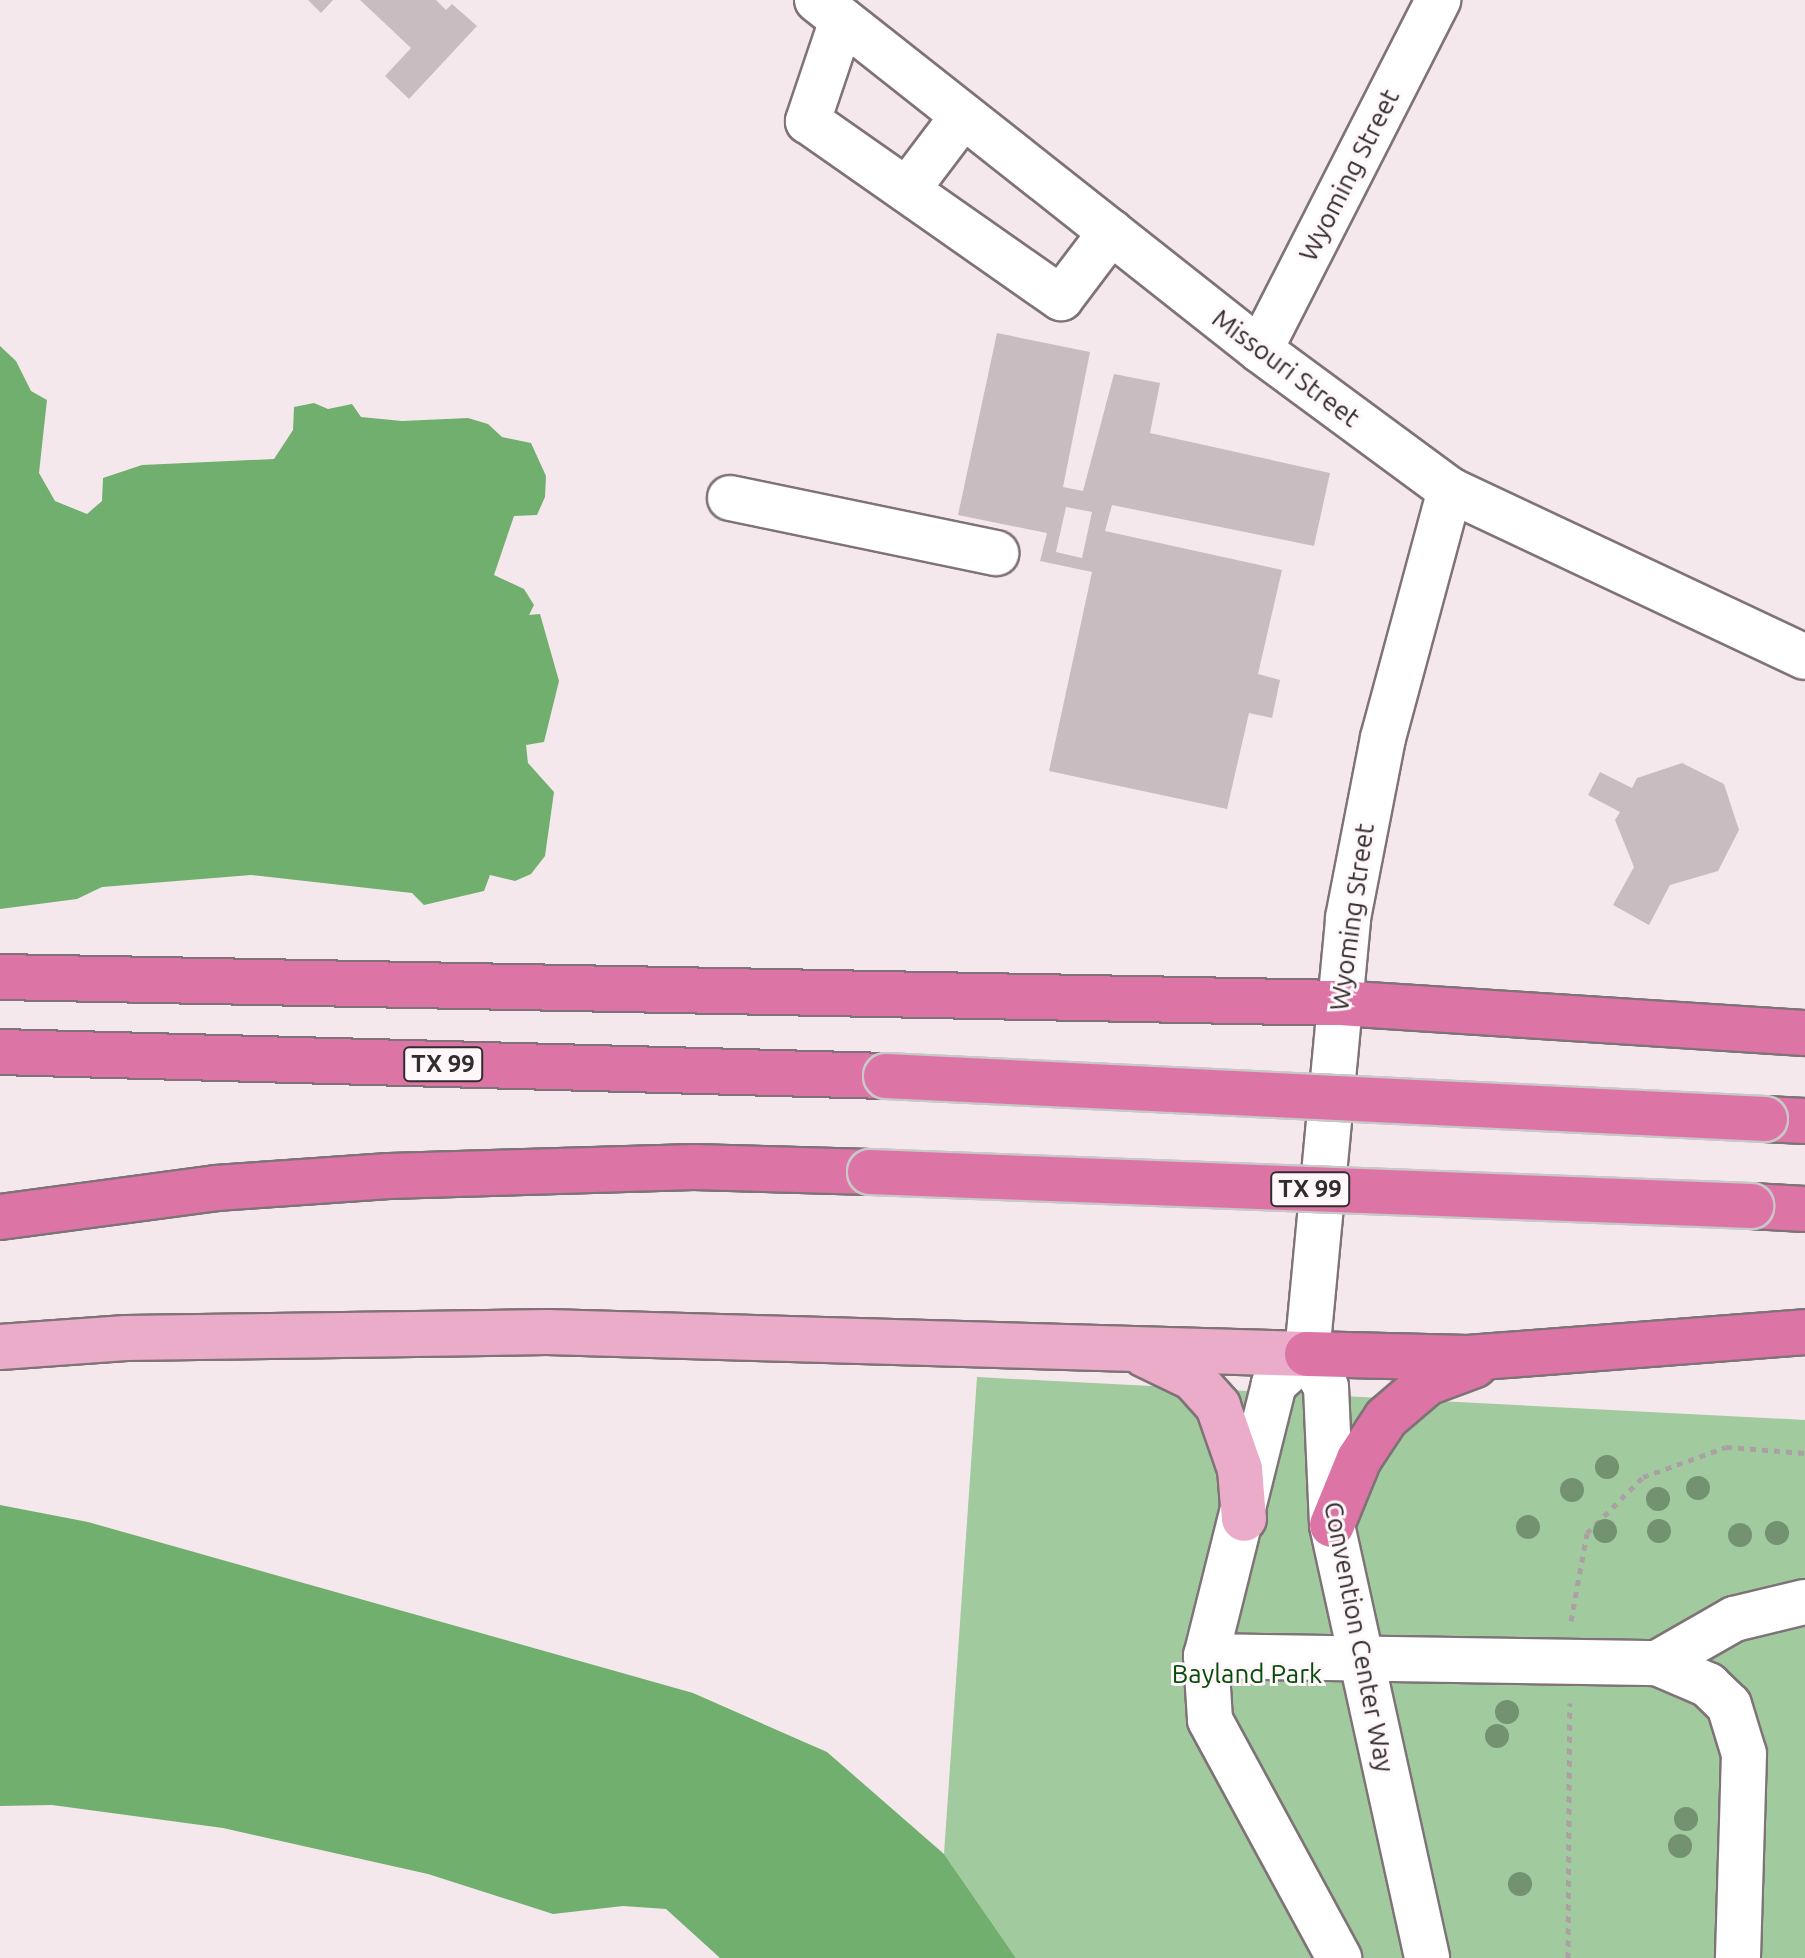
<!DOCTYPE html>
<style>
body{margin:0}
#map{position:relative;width:1805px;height:1958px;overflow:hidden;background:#f5e8ed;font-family:Ubuntu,sans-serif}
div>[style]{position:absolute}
.green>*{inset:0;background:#a1ca9e}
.water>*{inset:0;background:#70af6e}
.building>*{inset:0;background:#c9bcc1}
.path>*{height:5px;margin-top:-2.5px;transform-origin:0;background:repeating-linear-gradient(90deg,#aba1a5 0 6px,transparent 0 12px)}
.roads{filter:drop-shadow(2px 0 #7f7377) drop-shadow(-2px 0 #7f7377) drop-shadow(0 2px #7f7377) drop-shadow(0 -2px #7f7377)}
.minor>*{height:44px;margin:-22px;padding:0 22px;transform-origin:22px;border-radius:22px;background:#fff}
.major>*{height:44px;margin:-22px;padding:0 22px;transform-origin:22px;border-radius:22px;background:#eaacc9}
.highway>*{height:44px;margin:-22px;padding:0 22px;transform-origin:22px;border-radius:22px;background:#dc75a5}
.bridges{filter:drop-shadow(2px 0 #c9c8c9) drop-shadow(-2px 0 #c9c8c9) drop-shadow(0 2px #c9c8c9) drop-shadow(0 -2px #c9c8c9)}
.highway-bridge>*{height:44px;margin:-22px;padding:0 22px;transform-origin:22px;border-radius:22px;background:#dc75a5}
.trees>*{width:24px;height:24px;margin:-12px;border-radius:50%;background:#729270}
span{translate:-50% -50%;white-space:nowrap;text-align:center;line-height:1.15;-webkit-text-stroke:6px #fff7fa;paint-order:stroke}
.shield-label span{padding:2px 6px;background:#fff7fa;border:2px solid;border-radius:6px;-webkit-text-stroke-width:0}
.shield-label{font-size:24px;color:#312c2e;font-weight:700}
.street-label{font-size:26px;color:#312c2e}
.park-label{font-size:26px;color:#064c0a}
</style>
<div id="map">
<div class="green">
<i style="clip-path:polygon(977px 1377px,1805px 1420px,1805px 1958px,1016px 1958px,944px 1854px)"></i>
</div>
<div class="water">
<i style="clip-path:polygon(0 346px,16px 361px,31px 391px,47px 400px,39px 473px,55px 501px,87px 514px,102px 501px,103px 478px,142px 465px,274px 459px,293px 430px,294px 407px,314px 403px,328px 409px,352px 404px,361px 417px,402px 421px,468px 418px,488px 424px,502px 437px,531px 443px,546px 476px,545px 497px,537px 515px,514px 516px,494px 575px,524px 589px,534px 605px,529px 615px,540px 614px,559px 681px,544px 742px,526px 745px,528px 763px,554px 792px,545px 856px,531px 874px,515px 881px,490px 875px,484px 891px,424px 905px,412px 893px,251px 875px,102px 887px,77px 899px,0 909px)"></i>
<i style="clip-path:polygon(0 1505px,88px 1522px,693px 1693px,827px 1752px,944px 1854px,1016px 1958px,720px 1958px,666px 1909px,623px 1906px,553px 1914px,428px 1874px,223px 1828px,52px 1805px,0 1806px)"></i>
</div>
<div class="building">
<i style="clip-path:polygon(308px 0,333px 0,321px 13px)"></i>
<i style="clip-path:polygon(360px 0,436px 0,446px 10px,452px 4px,477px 26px,409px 99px,385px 76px,411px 48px)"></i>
<i style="clip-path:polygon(evenodd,997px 333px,1090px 352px,1063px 487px,1083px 491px,1114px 374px,1160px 383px,1150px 433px,1330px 473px,1314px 546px,1112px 505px,1105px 531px,1282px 570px,1258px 674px,1280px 680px,1272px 718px,1249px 713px,1227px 809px,1049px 771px,1092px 572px,1040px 561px,1047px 533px,958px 515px,997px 333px,1066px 507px,1092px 512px,1082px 558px,1056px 552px,1066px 507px)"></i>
<i style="clip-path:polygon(1682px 763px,1724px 784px,1739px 830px,1718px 871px,1670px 885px,1649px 925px,1613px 905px,1634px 867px,1615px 820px,1620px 812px,1588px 795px,1600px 772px,1632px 788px,1637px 778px)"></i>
</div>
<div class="path">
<i style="left:1571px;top:1621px;width:89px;rotate:-79.7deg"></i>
<i style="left:1587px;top:1533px;width:79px;rotate:-45deg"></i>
<i style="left:1643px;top:1477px;width:88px;rotate:-19.9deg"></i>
<i style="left:1726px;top:1447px;width:79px;rotate:4.3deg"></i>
<i style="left:1568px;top:1958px;width:255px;rotate:-89.6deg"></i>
</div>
<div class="roads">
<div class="minor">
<i style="left:817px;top:0;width:565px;rotate:38.31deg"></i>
<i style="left:1260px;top:350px;width:236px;rotate:36.4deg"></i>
<i style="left:1450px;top:490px;width:392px;rotate:25.2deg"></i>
<i style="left:842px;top:20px;width:107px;rotate:108.6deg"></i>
<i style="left:808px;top:121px;width:309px;rotate:35deg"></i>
<i style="left:1061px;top:298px;width:83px;rotate:-52.9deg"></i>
<i style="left:907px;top:190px;width:93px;rotate:-52.9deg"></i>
<i style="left:1260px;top:350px;width:393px;rotate:-63deg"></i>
<i style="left:730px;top:498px;width:272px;rotate:11.7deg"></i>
<i style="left:1307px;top:1354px;width:438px;rotate:-84.6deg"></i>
<i style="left:1348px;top:918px;width:183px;rotate:-79deg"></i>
<i style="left:1383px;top:738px;width:257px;rotate:-74.9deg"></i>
<i style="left:1307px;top:1354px;width:45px;rotate:137.7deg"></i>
<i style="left:1274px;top:1384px;width:280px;rotate:104deg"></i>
<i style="left:1206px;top:1656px;width:64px;rotate:86.4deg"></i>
<i style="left:1210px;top:1720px;width:271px;rotate:61.5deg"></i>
<i style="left:1307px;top:1354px;width:38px;rotate:60deg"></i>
<i style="left:1326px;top:1387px;width:138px;rotate:87.5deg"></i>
<i style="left:1332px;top:1525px;width:443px;rotate:77.6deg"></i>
<i style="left:1206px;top:1656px;width:451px;rotate:0.9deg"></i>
<i style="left:1657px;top:1663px;width:56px;rotate:23.3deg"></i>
<i style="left:1708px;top:1685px;width:29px;rotate:44deg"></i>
<i style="left:1729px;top:1705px;width:51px;rotate:73deg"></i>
<i style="left:1744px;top:1754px;width:204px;rotate:91.7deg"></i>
<i style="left:1657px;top:1663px;width:89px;rotate:-29.7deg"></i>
<i style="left:1734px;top:1619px;width:73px;rotate:-13.5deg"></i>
</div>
<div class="major">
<i style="left:0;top:1347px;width:126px;rotate:-4.1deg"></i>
<i style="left:126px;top:1338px;width:421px;rotate:-0.8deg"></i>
<i style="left:547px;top:1332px;width:760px;rotate:1.66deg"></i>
<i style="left:1145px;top:1355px;width:53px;rotate:25.6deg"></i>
<i style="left:1193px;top:1378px;width:38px;rotate:48deg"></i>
<i style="left:1218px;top:1406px;width:67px;rotate:70.8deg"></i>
<i style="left:1240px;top:1469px;width:50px;rotate:85.4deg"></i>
</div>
<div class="highway">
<i style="left:0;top:977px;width:1339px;rotate:1.11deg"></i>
<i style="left:1339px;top:1003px;width:467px;rotate:3.7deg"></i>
<i style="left:0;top:1052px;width:886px;rotate:1.55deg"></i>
<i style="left:1765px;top:1119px;width:40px;rotate:2.9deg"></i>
<i style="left:1751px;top:1206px;width:54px;rotate:3.2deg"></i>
<i style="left:0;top:1217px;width:218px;rotate:-7.6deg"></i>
<i style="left:216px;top:1188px;width:173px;rotate:-4deg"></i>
<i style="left:389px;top:1176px;width:305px;rotate:-1.7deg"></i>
<i style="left:694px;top:1167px;width:176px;rotate:1.6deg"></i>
<i style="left:1307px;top:1354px;width:161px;rotate:1.4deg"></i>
<i style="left:1468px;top:1358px;width:338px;rotate:-4.4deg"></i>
<i style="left:1332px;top:1525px;width:71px;rotate:-67.8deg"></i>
<i style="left:1359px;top:1459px;width:49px;rotate:-56.6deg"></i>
<i style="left:1386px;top:1418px;width:54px;rotate:-40.5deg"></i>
<i style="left:1427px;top:1383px;width:51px;rotate:-20.6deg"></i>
</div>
</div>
<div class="bridges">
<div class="highway-bridge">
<i style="left:886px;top:1076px;width:880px;rotate:2.8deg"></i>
<i style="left:870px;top:1172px;width:882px;rotate:2.21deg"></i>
</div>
</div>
<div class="trees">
<i style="left:1607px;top:1467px"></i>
<i style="left:1698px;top:1488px"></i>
<i style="left:1572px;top:1490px"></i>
<i style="left:1658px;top:1499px"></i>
<i style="left:1528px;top:1527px"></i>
<i style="left:1605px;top:1531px"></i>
<i style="left:1659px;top:1531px"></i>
<i style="left:1777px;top:1533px"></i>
<i style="left:1740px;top:1535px"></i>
<i style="left:1507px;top:1712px"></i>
<i style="left:1497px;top:1736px"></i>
<i style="left:1686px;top:1819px"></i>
<i style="left:1680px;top:1846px"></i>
<i style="left:1520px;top:1884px"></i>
</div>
<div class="shield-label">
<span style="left:443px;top:1064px">TX 99</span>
<span style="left:1310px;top:1189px">TX 99</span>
</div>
<div class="street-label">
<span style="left:1349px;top:175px;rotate:-63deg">Wyoming Street</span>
<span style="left:1286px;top:368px;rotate:37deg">Missouri Street</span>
<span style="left:1352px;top:917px;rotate:-82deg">Wyoming Street</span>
<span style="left:1359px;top:1637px;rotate:79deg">Convention Center Way</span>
</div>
<div class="park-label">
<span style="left:1247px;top:1674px">Bayland Park</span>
</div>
</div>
